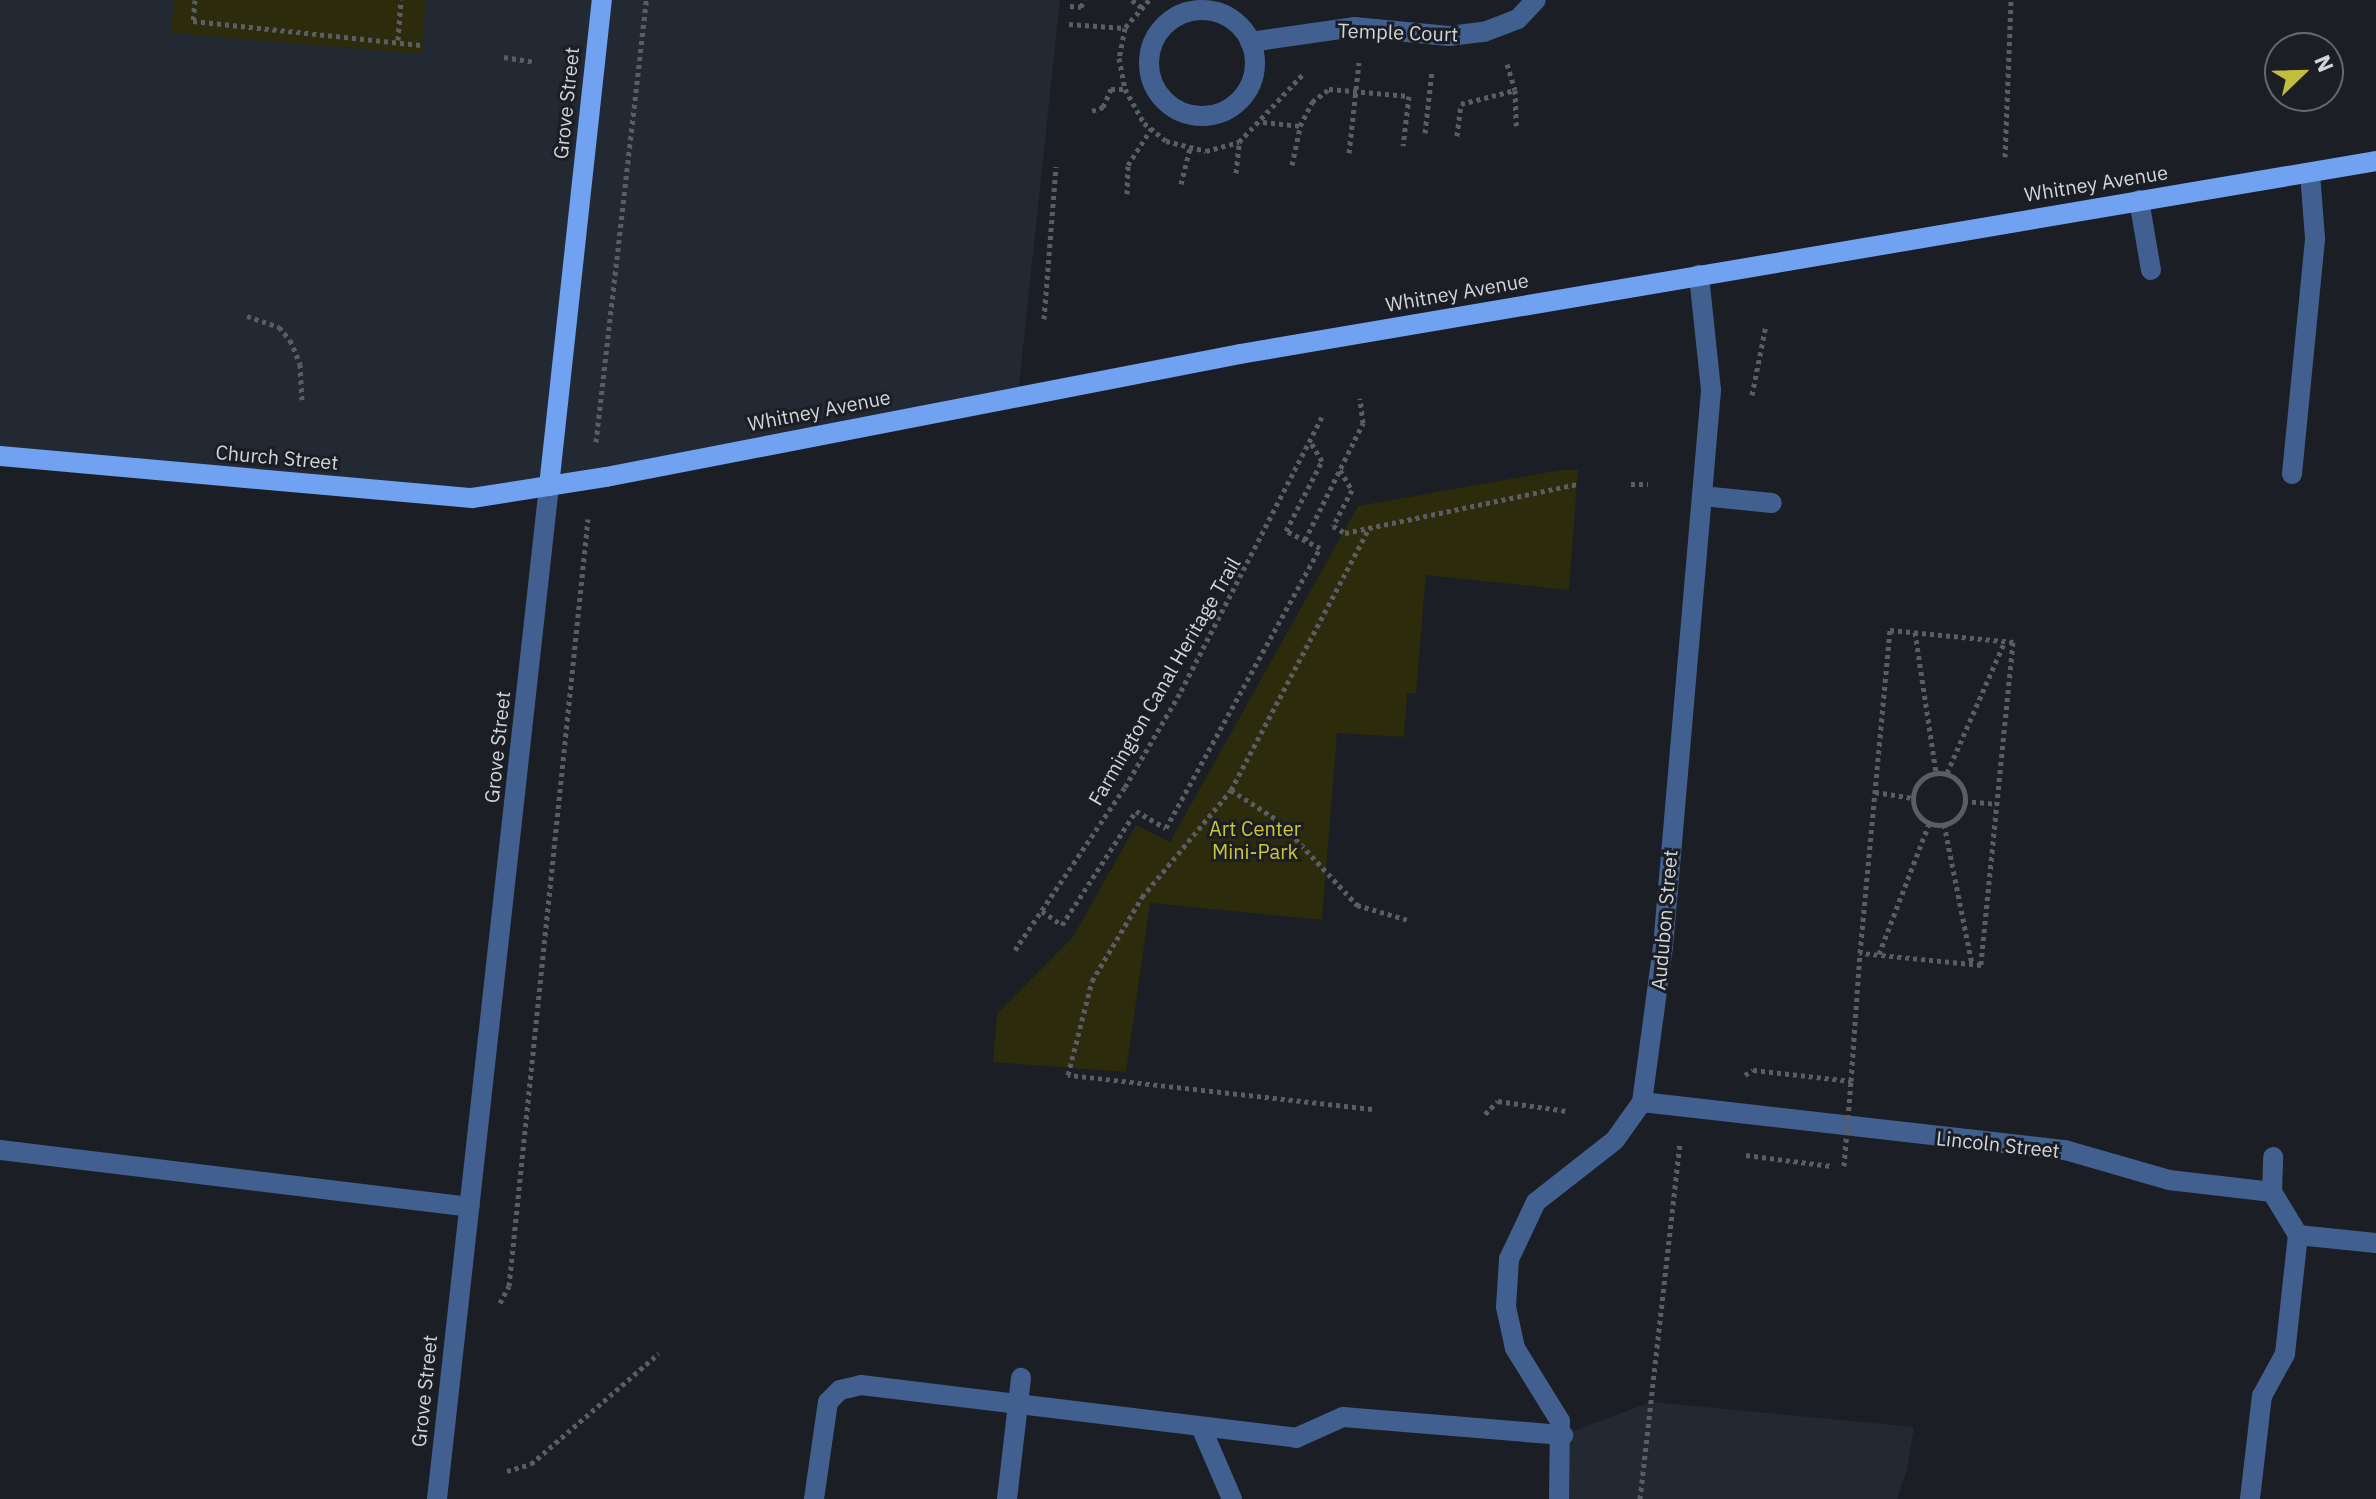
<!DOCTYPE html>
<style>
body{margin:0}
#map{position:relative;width:2376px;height:1499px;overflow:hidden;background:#1b1e24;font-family:"IBM Plex Sans",sans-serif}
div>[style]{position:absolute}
.built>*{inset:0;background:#232933}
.green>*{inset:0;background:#2c2b0b}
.path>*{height:5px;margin-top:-2.5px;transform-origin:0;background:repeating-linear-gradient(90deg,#5a5d62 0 4px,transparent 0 8px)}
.path>.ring{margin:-2.5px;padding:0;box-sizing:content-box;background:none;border:5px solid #5a5d62;border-radius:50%}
.service>*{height:20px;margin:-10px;padding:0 10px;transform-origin:10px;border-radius:10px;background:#42608f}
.pedestrian>*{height:20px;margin:-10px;padding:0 10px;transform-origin:10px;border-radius:10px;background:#42608f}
.minor>*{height:20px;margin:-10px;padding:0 10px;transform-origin:10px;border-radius:10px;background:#42608f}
.minor>.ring{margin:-10px;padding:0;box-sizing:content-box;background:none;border:20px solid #42608f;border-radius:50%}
.tertiary>*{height:20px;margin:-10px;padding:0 10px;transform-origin:10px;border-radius:10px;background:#42608f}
.primary>*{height:20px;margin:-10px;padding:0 10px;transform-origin:10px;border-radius:10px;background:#70a2f1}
.path-bridge>*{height:5px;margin-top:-2.5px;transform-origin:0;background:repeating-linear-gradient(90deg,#5a5d62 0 4px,transparent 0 8px)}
span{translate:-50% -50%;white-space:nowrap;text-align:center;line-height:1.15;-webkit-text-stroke:6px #1b1e24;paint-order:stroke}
.street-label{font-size:20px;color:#d2d5d9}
.park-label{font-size:20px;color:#cec735}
.north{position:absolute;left:2264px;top:32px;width:80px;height:80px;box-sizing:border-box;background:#1b1e24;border:2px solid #64676c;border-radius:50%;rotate:67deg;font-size:22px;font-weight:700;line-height:32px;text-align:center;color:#d2d5d9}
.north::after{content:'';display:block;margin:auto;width:28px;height:36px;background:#c3bd3e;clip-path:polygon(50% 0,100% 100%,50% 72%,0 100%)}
</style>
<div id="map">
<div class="built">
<i style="clip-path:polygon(0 0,1060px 0,1018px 395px,472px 498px,0 456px)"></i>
<i style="clip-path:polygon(1651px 1402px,1914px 1427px,1907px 1470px,1897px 1499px,1559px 1499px,1563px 1435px)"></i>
</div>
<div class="green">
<i style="clip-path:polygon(174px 0,426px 0,422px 54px,171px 33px)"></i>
<i style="clip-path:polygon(1561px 470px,1578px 470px,1569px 590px,1426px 575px,1416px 693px,1407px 693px,1404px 737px,1337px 733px,1322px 920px,1150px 903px,1126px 1072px,993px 1062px,997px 1014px,1073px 937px,1136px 825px,1170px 842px,1358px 506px)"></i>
</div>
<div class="path">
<i style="left:195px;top:0;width:21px;rotate:95deg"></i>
<i style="left:193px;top:21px;width:231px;rotate:6deg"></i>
<i style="left:1132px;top:0;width:11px;rotate:38deg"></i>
<i style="left:1149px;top:0;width:37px;rotate:131deg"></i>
<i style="left:1125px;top:28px;width:31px;rotate:101deg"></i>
<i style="left:1119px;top:58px;width:32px;rotate:79deg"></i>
<i style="left:1125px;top:89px;width:39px;rotate:61deg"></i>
<i style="left:1144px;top:123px;width:28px;rotate:39deg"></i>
<i style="left:1166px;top:141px;width:41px;rotate:14deg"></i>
<i style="left:1206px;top:151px;width:34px;rotate:-15deg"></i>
<i style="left:1239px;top:142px;width:93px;rotate:-46.7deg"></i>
<i style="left:1070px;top:6px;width:11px;rotate:5deg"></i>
<i style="left:1081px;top:7px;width:8px;rotate:-67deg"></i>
<i style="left:1069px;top:24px;width:56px;rotate:4.1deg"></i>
<i style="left:398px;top:40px;width:40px;rotate:-85.7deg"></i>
<i style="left:504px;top:57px;width:31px;rotate:9deg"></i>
<i style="left:1507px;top:64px;width:27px;rotate:73deg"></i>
<i style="left:1515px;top:90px;width:36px;rotate:88deg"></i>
<i style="left:1092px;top:111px;width:12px;rotate:-20deg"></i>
<i style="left:1103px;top:107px;width:20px;rotate:-66deg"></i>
<i style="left:1111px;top:89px;width:14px"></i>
<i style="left:1263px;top:122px;width:37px;rotate:6deg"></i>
<i style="left:1425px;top:133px;width:62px;rotate:-83.6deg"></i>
<i style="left:1457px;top:136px;width:32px;rotate:-83deg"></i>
<i style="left:1461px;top:104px;width:56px;rotate:-14.5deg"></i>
<i style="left:1349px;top:153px;width:91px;rotate:-83.7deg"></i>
<i style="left:2005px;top:157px;width:157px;rotate:-87.8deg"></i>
<i style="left:1292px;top:165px;width:40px;rotate:-78deg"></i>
<i style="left:1300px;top:126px;width:27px;rotate:-63deg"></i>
<i style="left:1312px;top:102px;width:21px;rotate:-37deg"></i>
<i style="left:1329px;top:89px;width:80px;rotate:5deg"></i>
<i style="left:1409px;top:96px;width:50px;rotate:96.8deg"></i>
<i style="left:1236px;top:173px;width:31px;rotate:-84deg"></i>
<i style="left:1181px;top:184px;width:38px;rotate:-76deg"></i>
<i style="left:1127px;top:194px;width:29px;rotate:-88deg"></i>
<i style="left:1128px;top:165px;width:43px;rotate:-57.4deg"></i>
<i style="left:247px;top:316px;width:34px;rotate:19deg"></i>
<i style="left:279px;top:327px;width:17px;rotate:50deg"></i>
<i style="left:290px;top:340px;width:26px;rotate:67deg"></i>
<i style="left:300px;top:364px;width:36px;rotate:87deg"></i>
<i style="left:1044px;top:319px;width:153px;rotate:-85.5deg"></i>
<i style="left:1752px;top:395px;width:71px;rotate:-78.7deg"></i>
<i style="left:596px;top:442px;width:445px;rotate:-83.5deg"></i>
<i style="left:1340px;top:470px;width:23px;rotate:59deg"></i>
<i style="left:1352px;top:490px;width:41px;rotate:117.8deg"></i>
<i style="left:1333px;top:526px;width:14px;rotate:30deg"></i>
<i style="left:1345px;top:533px;width:237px;rotate:-11.9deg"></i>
<i style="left:1631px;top:484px;width:17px"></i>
<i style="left:1305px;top:540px;width:131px;rotate:-63.6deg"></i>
<i style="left:1363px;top:423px;width:25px;rotate:-97deg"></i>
<i style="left:1915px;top:632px;width:143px;rotate:81.5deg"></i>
<i style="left:1947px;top:773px;width:144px;rotate:-66.3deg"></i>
<i class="ring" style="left:1913px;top:773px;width:47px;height:47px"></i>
<i style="left:1231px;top:790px;width:296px;rotate:-62.2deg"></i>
<i style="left:1875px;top:792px;width:37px;rotate:9deg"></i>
<i style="left:1964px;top:801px;width:33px;rotate:5deg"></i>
<i style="left:1944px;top:824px;width:143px;rotate:78.7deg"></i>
<i style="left:1042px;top:911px;width:24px;rotate:35deg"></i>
<i style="left:1062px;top:925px;width:136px;rotate:-57deg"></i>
<i style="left:1136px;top:811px;width:34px;rotate:30deg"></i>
<i style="left:1166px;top:828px;width:320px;rotate:-61.2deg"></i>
<i style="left:1320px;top:548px;width:38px;rotate:-153deg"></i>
<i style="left:1286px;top:531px;width:79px;rotate:-62.8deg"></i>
<i style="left:1322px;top:461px;width:23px;rotate:-121deg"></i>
<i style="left:1015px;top:950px;width:197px;rotate:-56deg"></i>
<i style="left:1125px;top:787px;width:111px;rotate:-59.7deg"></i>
<i style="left:1181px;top:691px;width:308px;rotate:-62.8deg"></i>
<i style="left:1879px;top:954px;width:139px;rotate:-69deg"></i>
<i style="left:1745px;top:1075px;width:9px;rotate:-32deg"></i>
<i style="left:1753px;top:1070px;width:99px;rotate:6.4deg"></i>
<i style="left:1851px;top:1081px;width:128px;rotate:-86deg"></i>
<i style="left:1860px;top:953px;width:324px;rotate:-84.7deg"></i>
<i style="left:1890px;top:630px;width:124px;rotate:5.6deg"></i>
<i style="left:2013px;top:642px;width:325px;rotate:95.7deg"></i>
<i style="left:1981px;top:965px;width:122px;rotate:-174.3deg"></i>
<i style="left:1372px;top:1109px;width:306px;rotate:-173.6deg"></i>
<i style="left:1068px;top:1075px;width:97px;rotate:-75.7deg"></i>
<i style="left:1092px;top:981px;width:98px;rotate:-59.2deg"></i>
<i style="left:1142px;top:897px;width:139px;rotate:-50.2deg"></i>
<i style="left:1231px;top:790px;width:57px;rotate:32.9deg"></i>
<i style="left:1279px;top:821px;width:115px;rotate:47.1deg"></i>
<i style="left:1357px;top:905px;width:53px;rotate:16.4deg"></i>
<i style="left:1485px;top:1114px;width:18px;rotate:-45deg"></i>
<i style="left:1498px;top:1101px;width:69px;rotate:8.4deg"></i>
<i style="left:1746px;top:1155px;width:86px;rotate:7.4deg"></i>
<i style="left:500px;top:1303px;width:19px;rotate:-62deg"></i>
<i style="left:509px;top:1286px;width:771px;rotate:-84.12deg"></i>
<i style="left:507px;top:1471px;width:25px;rotate:-16deg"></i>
<i style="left:531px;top:1464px;width:169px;rotate:-40.9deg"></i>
<i style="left:1640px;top:1499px;width:356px;rotate:-83.6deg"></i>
</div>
<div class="service">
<i style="left:2139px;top:200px;width:71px;rotate:80.3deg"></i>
<i style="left:2292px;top:474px;width:237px;rotate:-84.4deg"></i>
<i style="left:2315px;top:238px;width:65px;rotate:-94.4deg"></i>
<i style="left:1702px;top:496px;width:70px;rotate:5.7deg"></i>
<i style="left:0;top:1150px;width:473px;rotate:6.9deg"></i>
<i style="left:2272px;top:1192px;width:35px;rotate:-88deg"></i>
<i style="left:1201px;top:1427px;width:78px;rotate:66.7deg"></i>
<i style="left:814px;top:1499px;width:98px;rotate:-81.8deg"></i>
<i style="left:828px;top:1402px;width:17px;rotate:-45deg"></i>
<i style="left:840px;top:1390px;width:22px;rotate:-13deg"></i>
<i style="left:861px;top:1385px;width:438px;rotate:6.9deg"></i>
<i style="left:1296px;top:1438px;width:51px;rotate:-24.1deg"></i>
<i style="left:1343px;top:1417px;width:221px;rotate:4.7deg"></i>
<i style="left:1007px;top:1499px;width:122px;rotate:-83.4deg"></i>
<i style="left:2250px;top:1499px;width:104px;rotate:-83.4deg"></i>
<i style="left:2262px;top:1396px;width:48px;rotate:-61.3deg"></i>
<i style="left:2285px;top:1354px;width:120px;rotate:-83.8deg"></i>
</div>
<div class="pedestrian">
<i style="left:1642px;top:1102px;width:426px;rotate:6.5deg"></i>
<i style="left:2065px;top:1150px;width:108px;rotate:16.1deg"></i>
<i style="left:2169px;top:1180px;width:104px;rotate:6.6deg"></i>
<i style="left:2272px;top:1192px;width:50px;rotate:58.8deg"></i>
</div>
<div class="minor">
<i class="ring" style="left:1149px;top:10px;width:86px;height:86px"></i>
<i style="left:1250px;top:42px;width:105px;rotate:-8.2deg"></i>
<i style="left:1354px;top:27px;width:95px;rotate:5.4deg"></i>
<i style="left:1449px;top:36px;width:35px;rotate:-7deg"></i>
<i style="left:1484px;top:32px;width:36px;rotate:-21deg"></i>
<i style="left:1518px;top:19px;width:26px;rotate:-47deg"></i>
<i style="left:2298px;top:1235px;width:78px;rotate:5.9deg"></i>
<i style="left:1559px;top:1499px;width:78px;rotate:-89.3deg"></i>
<i style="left:1560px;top:1421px;width:86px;rotate:-121.7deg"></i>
<i style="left:1515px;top:1348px;width:42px;rotate:-102.4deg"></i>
<i style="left:1506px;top:1307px;width:48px;rotate:-86.4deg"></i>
<i style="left:1509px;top:1259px;width:63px;rotate:-64.7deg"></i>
<i style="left:1536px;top:1202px;width:100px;rotate:-38.1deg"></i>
<i style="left:1615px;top:1140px;width:47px;rotate:-54.6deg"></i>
<i style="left:1642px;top:1102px;width:156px;rotate:-82.3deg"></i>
<i style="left:1663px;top:947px;width:559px;rotate:-85.07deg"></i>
<i style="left:1711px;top:390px;width:116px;rotate:-96deg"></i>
</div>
<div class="tertiary">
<i style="left:437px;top:1499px;width:1019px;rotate:-83.69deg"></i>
</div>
<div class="primary">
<i style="left:0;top:456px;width:474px;rotate:5.1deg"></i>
<i style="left:472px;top:498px;width:136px;rotate:-8.9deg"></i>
<i style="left:606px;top:477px;width:646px;rotate:-10.98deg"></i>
<i style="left:1240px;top:354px;width:1152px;rotate:-9.64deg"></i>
<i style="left:549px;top:486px;width:489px;rotate:-83.8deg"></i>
</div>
<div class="path-bridge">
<i style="left:1844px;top:1166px;width:85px;rotate:-85.3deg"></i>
</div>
<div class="street-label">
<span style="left:1398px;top:32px;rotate:2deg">Temple Court</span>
<span style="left:566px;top:103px;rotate:-84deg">Grove Street</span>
<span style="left:2096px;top:183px;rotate:-9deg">Whitney Avenue</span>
<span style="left:1457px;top:292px;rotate:-10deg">Whitney Avenue</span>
<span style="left:819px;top:410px;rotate:-11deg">Whitney Avenue</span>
<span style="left:277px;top:457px;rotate:5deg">Church Street</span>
<span style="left:1164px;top:681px;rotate:-60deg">Farmington Canal Heritage Trail</span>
<span style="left:497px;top:747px;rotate:-84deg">Grove Street</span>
<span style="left:1664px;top:920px;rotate:-85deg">Audubon Street</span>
<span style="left:1998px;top:1144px;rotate:6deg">Lincoln Street</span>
<span style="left:424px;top:1391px;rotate:-84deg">Grove Street</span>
</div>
<div class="park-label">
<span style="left:1255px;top:840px">Art Center<br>Mini-Park</span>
</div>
<div class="north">N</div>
</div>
